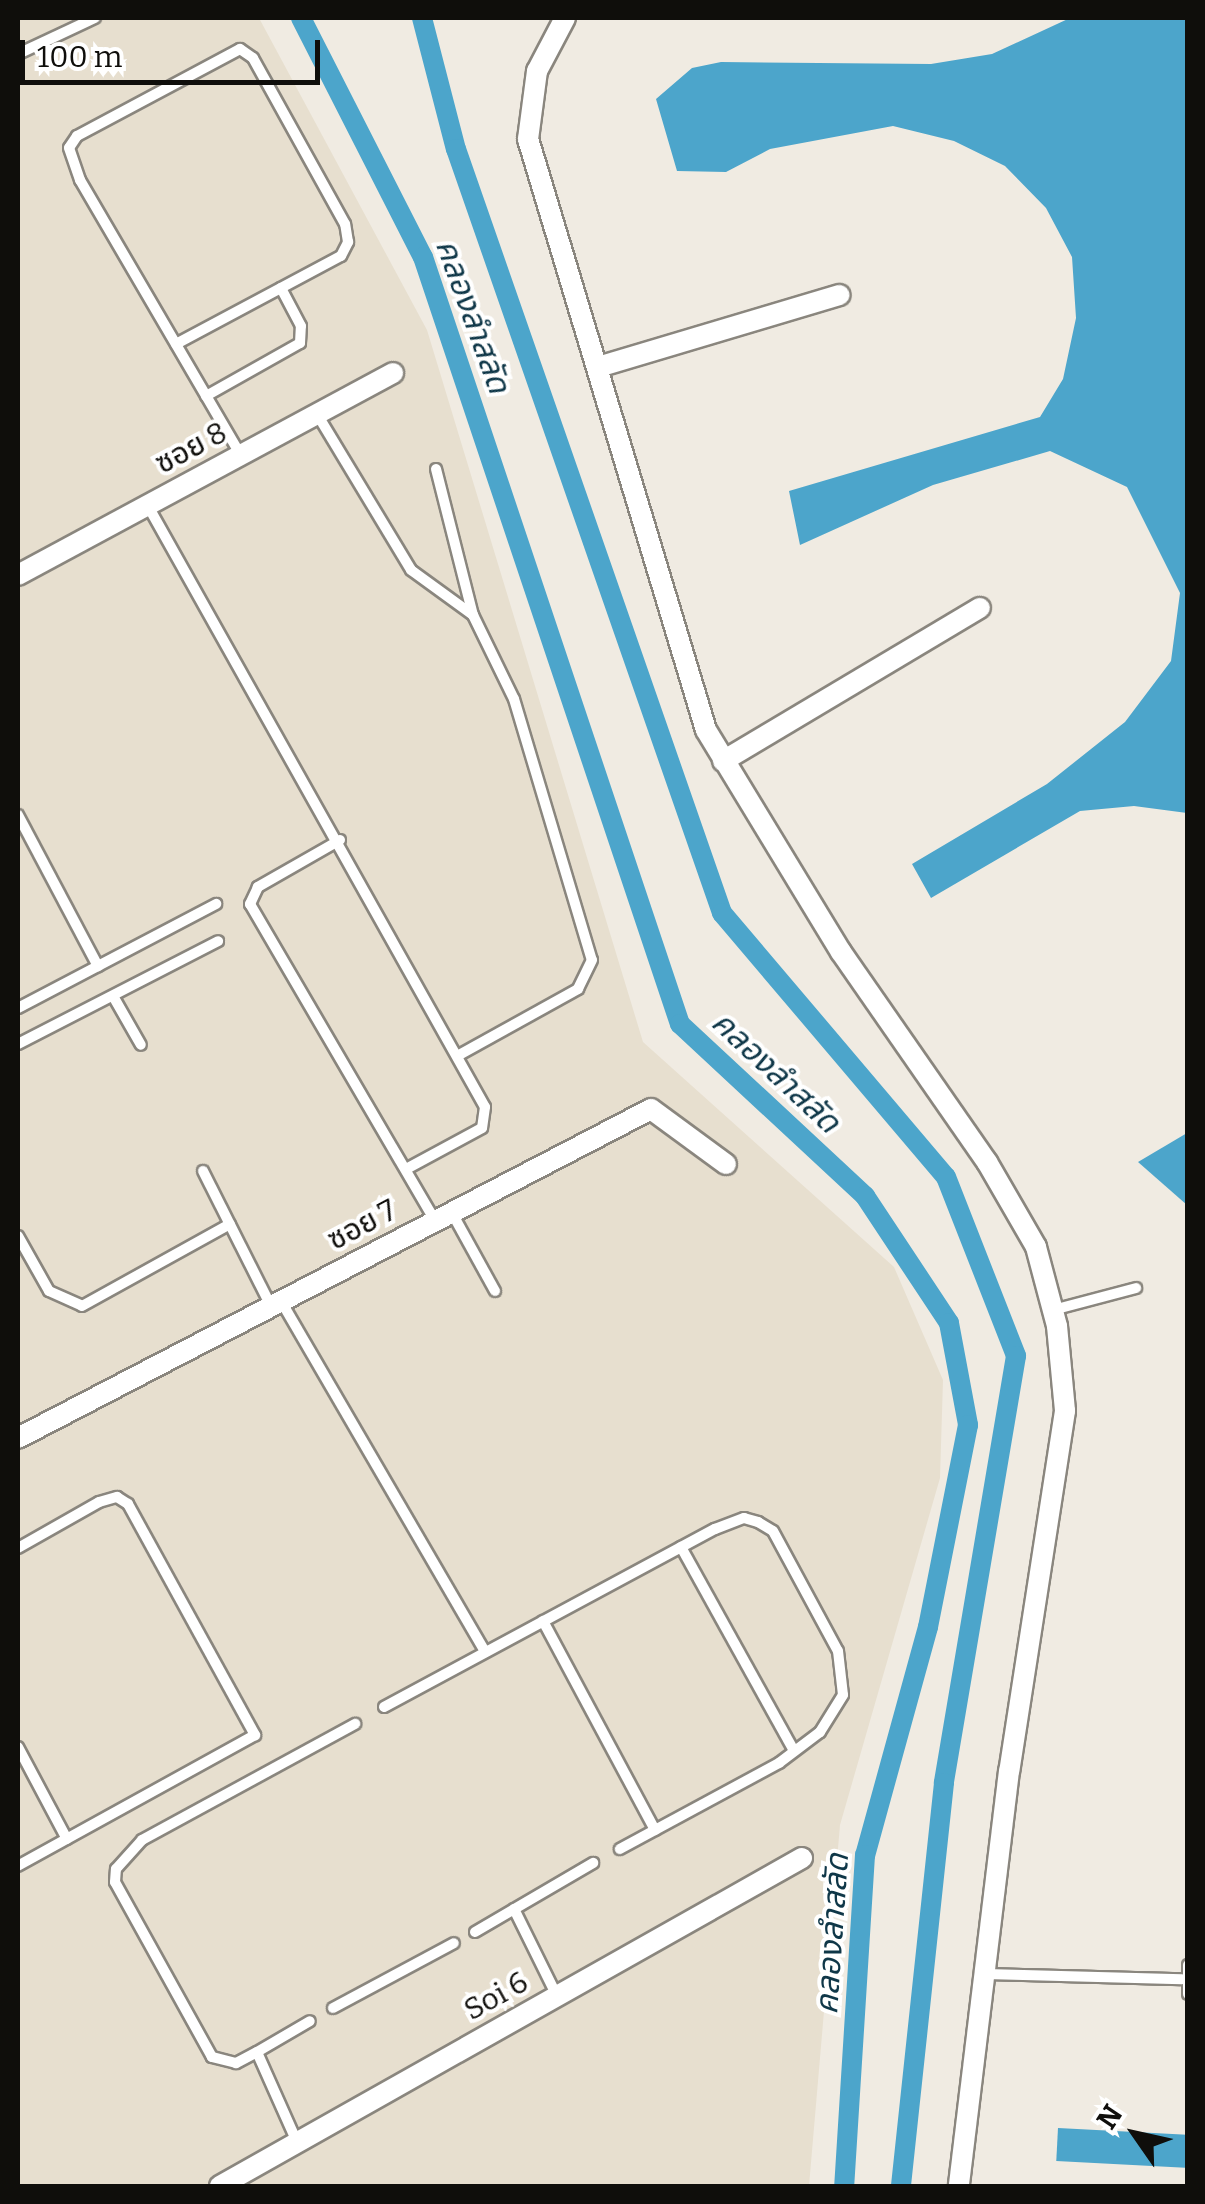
<!DOCTYPE html>
<meta charset="utf-8">
<style>
body{margin:0}
#map{position:relative;width:1205px;height:2204px;overflow:hidden;background:#f0ebe2;font-family:Bitter,"Noto Sans Thai",serif}
div>[style]{position:absolute}
.built>*{inset:0;background:#e7dfcf}
.water>*{inset:0;background:#4ca5cb;transform-origin:0 0}
.canal>*{height:20px;margin:-10px;padding:0 10px;transform-origin:10px;border-radius:10px;background:#4ca5cb}
.roads{filter:drop-shadow(2px 0 #8a867e) drop-shadow(-2px 0 #8a867e) drop-shadow(0 2px #8a867e) drop-shadow(0 -2px #8a867e)}
.lane>*{height:10px;margin:-5px;padding:0 5px;transform-origin:5px;border-radius:5px;background:#fff}
.street>*{height:20px;margin:-10px;padding:0 10px;transform-origin:10px;border-radius:10px;background:#fff}
span{translate:-50% -50%;white-space:nowrap;text-align:center;line-height:1.15;-webkit-text-stroke:8px #fff;paint-order:stroke}
.street-label{font-size:30px;color:#0f0e0b}
.water-label{font-size:32px;color:#0f3748;font-style:italic}
.frame{position:absolute;inset:0;border:20px solid #0f0e0b;pointer-events:none}
.north{position:absolute;left:1085px;top:2084px;width:100px;height:100px;-webkit-text-stroke:8px #fff;paint-order:stroke;rotate:304deg;font-size:28px;font-weight:700;line-height:40px;text-align:center;color:#0f0e0b}
.north::after{content:'';display:block;margin:auto;width:35px;height:45px;background:#0f0e0b;clip-path:polygon(50% 0,100% 100%,50% 72%,0 100%)}
.scale{position:absolute;left:20px;top:40px;width:300px;height:45px;box-sizing:border-box;border:5px solid #0f0e0b;border-top:0;padding-left:12px;font-size:30px;line-height:35px;white-space:nowrap;color:#0f0e0b;-webkit-text-stroke:8px #fff;paint-order:stroke}
</style>
<div id="map">
<div class="built">
<i style="clip-path:polygon(18px 18px,259px 18px,427px 330px,643px 1042px,894px 1267px,943px 1380px,940px 1478px,840px 1825px,809px 2186px,18px 2186px)"></i>
</div>
<div class="water">
<i style="clip-path:polygon(1070px 18px,1187px 18px,1187px 813px,1134px 806px,1080px 811px,931px 898px,912px 864px,1047px 784px,1125px 722px,1171px 661px,1180px 593px,1127px 487px,1050px 451px,933px 485px,800px 545px,789px 491px,1040px 417px,1063px 379px,1076px 318px,1072px 257px,1046px 208px,1005px 166px,954px 141px,893px 126px,770px 149px,726px 172px,677px 171px,656px 99px,692px 68px,721px 62px,931px 64px,992px 54px)"></i>
<i style="clip-path:polygon(1187px 1133px,1187px 1205px,1138px 1162px)"></i>
<i style="left:1058px;top:2128px;width:129px;height:33px;rotate:3deg"></i>
</div>
<div class="canal">
<i style="left:301px;top:18px;width:268px;rotate:63deg"></i>
<i style="left:423px;top:257px;width:809px;rotate:71.48deg"></i>
<i style="left:680px;top:1024px;width:253px;rotate:42.9deg"></i>
<i style="left:865px;top:1196px;width:152px;rotate:56.5deg"></i>
<i style="left:949px;top:1323px;width:104px;rotate:79.4deg"></i>
<i style="left:968px;top:1425px;width:206px;rotate:101.2deg"></i>
<i style="left:928px;top:1627px;width:237px;rotate:105.4deg"></i>
<i style="left:865px;top:1855px;width:332px;rotate:93.6deg"></i>
<i style="left:422px;top:18px;width:135px;rotate:75.5deg"></i>
<i style="left:456px;top:149px;width:809px;rotate:70.8deg"></i>
<i style="left:722px;top:913px;width:346px;rotate:49.7deg"></i>
<i style="left:946px;top:1177px;width:192px;rotate:68.6deg"></i>
<i style="left:1016px;top:1356px;width:433px;rotate:99.6deg"></i>
<i style="left:944px;top:1783px;width:405px;rotate:96.1deg"></i>
</div>
<div class="roads">
<div class="lane">
<i style="left:18px;top:54px;width:85px;rotate:-25.1deg"></i>
<i style="left:176px;top:344px;width:187px;rotate:-28.1deg"></i>
<i style="left:341px;top:256px;width:16px;rotate:-63deg"></i>
<i style="left:348px;top:242px;width:18px;rotate:-99deg"></i>
<i style="left:345px;top:224px;width:190px;rotate:-119deg"></i>
<i style="left:253px;top:58px;width:16px;rotate:-145deg"></i>
<i style="left:240px;top:49px;width:185px;rotate:151.9deg"></i>
<i style="left:77px;top:136px;width:14px;rotate:124deg"></i>
<i style="left:69px;top:148px;width:34px;rotate:71deg"></i>
<i style="left:80px;top:180px;width:317px;rotate:59.7deg"></i>
<i style="left:206px;top:396px;width:108px;rotate:-29.4deg"></i>
<i style="left:300px;top:343px;width:17px;rotate:-87deg"></i>
<i style="left:301px;top:326px;width:43px;rotate:-117.8deg"></i>
<i style="left:317px;top:414px;width:182px;rotate:58.9deg"></i>
<i style="left:411px;top:570px;width:77px;rotate:36deg"></i>
<i style="left:473px;top:615px;width:93px;rotate:64deg"></i>
<i style="left:514px;top:699px;width:272px;rotate:73.4deg"></i>
<i style="left:592px;top:960px;width:32px;rotate:116deg"></i>
<i style="left:578px;top:989px;width:138px;rotate:151deg"></i>
<i style="left:436px;top:469px;width:151px;rotate:75.8deg"></i>
<i style="left:148px;top:506px;width:689px;rotate:60.72deg"></i>
<i style="left:485px;top:1107px;width:21px;rotate:98deg"></i>
<i style="left:482px;top:1128px;width:82px;rotate:151.6deg"></i>
<i style="left:18px;top:815px;width:171px;rotate:62.1deg"></i>
<i style="left:340px;top:840px;width:95px;rotate:150.2deg"></i>
<i style="left:258px;top:887px;width:19px;rotate:115deg"></i>
<i style="left:250px;top:904px;width:367px;rotate:59.7deg"></i>
<i style="left:113px;top:996px;width:56px;rotate:60.3deg"></i>
<i style="left:18px;top:1008px;width:224px;rotate:-27.7deg"></i>
<i style="left:18px;top:1044px;width:225px;rotate:-27.2deg"></i>
<i style="left:203px;top:1171px;width:151px;rotate:63.3deg"></i>
<i style="left:452px;top:1213px;width:89px;rotate:61.1deg"></i>
<i style="left:18px;top:1236px;width:63px;rotate:60.6deg"></i>
<i style="left:49px;top:1291px;width:36px;rotate:24deg"></i>
<i style="left:82px;top:1306px;width:169px;rotate:-29deg"></i>
<i style="left:281px;top:1301px;width:406px;rotate:59.8deg"></i>
<i style="left:1053px;top:1310px;width:86px;rotate:-14.8deg"></i>
<i style="left:681px;top:1547px;width:233px;rotate:61deg"></i>
<i style="left:18px;top:1548px;width:93px;rotate:-29.6deg"></i>
<i style="left:99px;top:1502px;width:19px;rotate:-16deg"></i>
<i style="left:117px;top:1497px;width:13px;rotate:32deg"></i>
<i style="left:128px;top:1504px;width:264px;rotate:61.2deg"></i>
<i style="left:255px;top:1735px;width:271px;rotate:151.1deg"></i>
<i style="left:543px;top:1621px;width:237px;rotate:61.8deg"></i>
<i style="left:384px;top:1707px;width:376px;rotate:-28.3deg"></i>
<i style="left:715px;top:1529px;width:31px;rotate:-21deg"></i>
<i style="left:744px;top:1518px;width:15px;rotate:16deg"></i>
<i style="left:758px;top:1522px;width:17px;rotate:31deg"></i>
<i style="left:773px;top:1531px;width:136px;rotate:61.6deg"></i>
<i style="left:838px;top:1651px;width:44px;rotate:83.5deg"></i>
<i style="left:843px;top:1695px;width:44px;rotate:121.9deg"></i>
<i style="left:820px;top:1732px;width:51px;rotate:142.9deg"></i>
<i style="left:779px;top:1763px;width:181px;rotate:151.6deg"></i>
<i style="left:18px;top:1747px;width:104px;rotate:62deg"></i>
<i style="left:514px;top:1909px;width:97px;rotate:63.7deg"></i>
<i style="left:475px;top:1932px;width:137px;rotate:-30.3deg"></i>
<i style="left:1188px;top:1965px;width:29px;rotate:90deg"></i>
<i style="left:986px;top:1974px;width:196px;rotate:1.5deg"></i>
<i style="left:333px;top:2008px;width:137px;rotate:-28.2deg"></i>
<i style="left:257px;top:2052px;width:24px;rotate:152deg"></i>
<i style="left:236px;top:2063px;width:25px;rotate:-166deg"></i>
<i style="left:212px;top:2057px;width:200px;rotate:-119deg"></i>
<i style="left:115px;top:1882px;width:13px;rotate:-86deg"></i>
<i style="left:116px;top:1869px;width:39px;rotate:-48deg"></i>
<i style="left:142px;top:1840px;width:243px;rotate:-28.6deg"></i>
<i style="left:297px;top:2142px;width:98px;rotate:-114deg"></i>
<i style="left:257px;top:2052px;width:61px;rotate:-30.3deg"></i>
</div>
<div class="street">
<i style="left:565px;top:18px;width:60px;rotate:117.8deg"></i>
<i style="left:537px;top:71px;width:69px;rotate:97.5deg"></i>
<i style="left:528px;top:139px;width:617px;rotate:73.24deg"></i>
<i style="left:706px;top:730px;width:260px;rotate:58.7deg"></i>
<i style="left:841px;top:952px;width:256px;rotate:55.2deg"></i>
<i style="left:987px;top:1162px;width:98px;rotate:60deg"></i>
<i style="left:1036px;top:1247px;width:82px;rotate:75.1deg"></i>
<i style="left:1057px;top:1326px;width:85px;rotate:84.6deg"></i>
<i style="left:1065px;top:1411px;width:364px;rotate:98.8deg"></i>
<i style="left:1009px;top:1771px;width:418px;rotate:96.9deg"></i>
<i style="left:598px;top:367px;width:252px;rotate:-16.6deg"></i>
<i style="left:18px;top:575px;width:426px;rotate:-28.3deg"></i>
<i style="left:723px;top:761px;width:299px;rotate:-30.8deg"></i>
<i style="left:18px;top:1438px;width:713px;rotate:-27.46deg"></i>
<i style="left:651px;top:1109px;width:93px;rotate:36.3deg"></i>
<i style="left:220px;top:2186px;width:668px;rotate:-29.4deg"></i>
</div>
</div>
<div class="street-label">
<span style="left:191px;top:448px;rotate:-28deg">ซอย 8</span>
<span style="left:362px;top:1225px;rotate:-28deg">ซอย 7</span>
<span style="left:496px;top:1996px;rotate:-29deg">Soi 6</span>
</div>
<div class="water-label">
<span style="left:473px;top:316px;rotate:70deg">คลองลำสลัด</span>
<span style="left:776px;top:1072px;rotate:43deg">คลองลำสลัด</span>
<span style="left:832px;top:1934px;rotate:-86deg">คลองลำสลัด</span>
</div>
<div class="frame"></div>
<div class="north">N</div>
<div class="scale">100 m</div>
</div>
